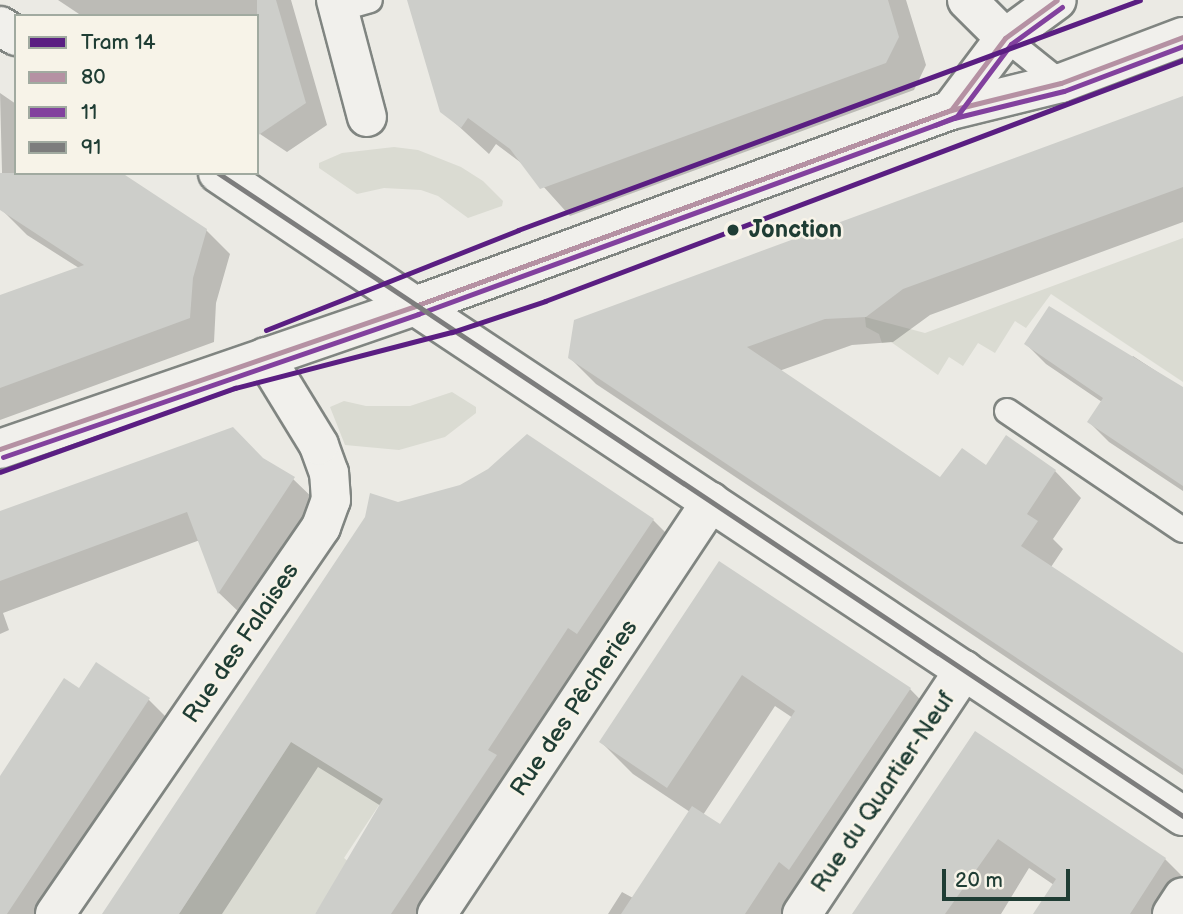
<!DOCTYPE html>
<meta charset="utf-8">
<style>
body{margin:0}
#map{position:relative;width:1183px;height:914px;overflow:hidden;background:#ebeae4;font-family:"Balsamiq Sans",sans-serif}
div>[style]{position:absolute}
.green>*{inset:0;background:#dadbd2}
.shadow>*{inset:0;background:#0003}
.building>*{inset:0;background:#cdceca}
.roads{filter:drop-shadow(2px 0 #808581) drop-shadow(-2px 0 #808581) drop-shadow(0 2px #808581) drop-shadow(0 -2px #808581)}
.lane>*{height:24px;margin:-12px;padding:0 12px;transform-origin:12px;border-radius:12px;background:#f1f0ec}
.street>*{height:38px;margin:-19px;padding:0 19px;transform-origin:19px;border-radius:19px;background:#f1f0ec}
.secondary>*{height:38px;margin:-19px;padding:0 19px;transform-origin:19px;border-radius:19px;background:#f1f0ec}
.bus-1>*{height:5px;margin:-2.5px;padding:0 2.5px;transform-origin:2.5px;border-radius:2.5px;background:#b591a3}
.bus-2>*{height:5px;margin:-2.5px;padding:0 2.5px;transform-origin:2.5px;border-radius:2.5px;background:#82419e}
.bus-3>*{height:5px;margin:-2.5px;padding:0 2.5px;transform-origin:2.5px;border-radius:2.5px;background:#7d7d7d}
.tram-1>*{height:5px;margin:-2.5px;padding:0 2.5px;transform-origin:2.5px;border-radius:2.5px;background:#5a1e82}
.dots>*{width:19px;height:19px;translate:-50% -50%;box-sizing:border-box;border:4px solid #f7f3e8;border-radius:50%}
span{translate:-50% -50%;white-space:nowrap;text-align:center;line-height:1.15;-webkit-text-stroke:5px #f7f3e8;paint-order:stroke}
.stop-label{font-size:24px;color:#1f3d34;font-weight:700}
.left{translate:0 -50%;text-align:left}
.street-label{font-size:24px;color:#1f3d34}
.legend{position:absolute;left:14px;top:14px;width:245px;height:161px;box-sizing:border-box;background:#f7f3e8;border:2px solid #a1aaa0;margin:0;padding:9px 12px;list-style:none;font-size:21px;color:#1f3d34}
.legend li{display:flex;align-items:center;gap:14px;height:35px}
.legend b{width:35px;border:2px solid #a1aaa0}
.scale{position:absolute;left:942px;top:869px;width:128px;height:32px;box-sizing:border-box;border:4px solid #1f3d34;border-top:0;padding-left:9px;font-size:21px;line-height:24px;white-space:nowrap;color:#1f3d34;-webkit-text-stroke:5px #f7f3e8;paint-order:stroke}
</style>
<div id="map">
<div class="green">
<i style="clip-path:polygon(394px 147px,418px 150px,461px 167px,483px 181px,503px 201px,502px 206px,468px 218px,438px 196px,421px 190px,384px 188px,357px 194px,319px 168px,319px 163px,342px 153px)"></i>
<i style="clip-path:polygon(1183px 238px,1183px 382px,1051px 294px,1026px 328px,1015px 321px,995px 353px,978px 343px,963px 366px,949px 357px,938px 375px,891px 342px,882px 343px,879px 334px,866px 327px,865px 317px,925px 333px)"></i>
<i style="clip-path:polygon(452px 392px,476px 407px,476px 413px,445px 437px,399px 450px,345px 445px,330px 407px,344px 401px,366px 406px,410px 406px)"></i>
<i style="clip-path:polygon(424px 737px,344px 858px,349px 862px,315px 914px,179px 914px,291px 742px)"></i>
</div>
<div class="shadow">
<i style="clip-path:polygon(58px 0,291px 0,327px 125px,287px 152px,257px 132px,257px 16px,82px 16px)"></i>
<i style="clip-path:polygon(411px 0,906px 0,926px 65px,914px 90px,570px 216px,524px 165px,496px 144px,489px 154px,442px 111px)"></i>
<i style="clip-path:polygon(0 93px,16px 104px,16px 173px,206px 230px,230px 254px,216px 303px,214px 342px,0 420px,0 297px,79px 268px,27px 235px,3px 211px)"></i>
<i style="clip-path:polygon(1183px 98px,1183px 222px,930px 315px,893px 342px,852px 345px,779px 371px,940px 480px,987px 467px,1055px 471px,1081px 498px,1053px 539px,1063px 549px,1051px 567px,1183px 655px,1183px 775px,596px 384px,570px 358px)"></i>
<i style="clip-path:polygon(1026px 344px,1130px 360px,1133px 356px,1183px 389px,1183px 491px,1109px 442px,1089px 422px,1102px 402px,1046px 364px)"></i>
<i style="clip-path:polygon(263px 460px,293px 479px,318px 503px,243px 616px,219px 593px,200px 540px,3px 613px,9px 630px,0 634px,0 514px)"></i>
<i style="clip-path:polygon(398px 504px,653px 520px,679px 546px,435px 914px,317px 914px,381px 806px,318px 767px,222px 914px,104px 914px)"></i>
<i style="clip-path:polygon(evenodd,719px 563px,910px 689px,942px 722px,798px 914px,608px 914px,622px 892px,633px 898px,690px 812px,633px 774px,601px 742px,719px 563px,775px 706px,793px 718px,720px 826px,703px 815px,775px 706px)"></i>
<i style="clip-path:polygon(79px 690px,149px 700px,170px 721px,43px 914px,0 914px,0 779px)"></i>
<i style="clip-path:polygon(975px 733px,1165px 859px,1183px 877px,1180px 914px,1035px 914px,1054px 885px,1029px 868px,1001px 914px,855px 914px)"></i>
</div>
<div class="building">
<i style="clip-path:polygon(257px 0,276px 0,306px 103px,257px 136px)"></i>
<i style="clip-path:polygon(407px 0,888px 0,899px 37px,886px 63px,540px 189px,510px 149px,468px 118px,461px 128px,440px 112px)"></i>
<i style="clip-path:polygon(1183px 96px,1183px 187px,903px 289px,866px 317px,825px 319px,747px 347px,940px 477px,962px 448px,986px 465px,1006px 435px,1056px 470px,1027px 514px,1038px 521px,1021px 546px,1183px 653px,1183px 769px,568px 358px,574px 320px)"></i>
<i style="clip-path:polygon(0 173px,122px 173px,207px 229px,193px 278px,190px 318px,0 388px,0 295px,84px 265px,0 210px)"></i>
<i style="clip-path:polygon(1049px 306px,1183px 387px,1183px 486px,1087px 422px,1103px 398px,1024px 344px)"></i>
<i style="clip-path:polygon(233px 427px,263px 458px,295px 477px,218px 594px,187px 512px,0 581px,0 511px)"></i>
<i style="clip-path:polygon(527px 434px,654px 519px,577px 634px,568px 628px,488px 750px,497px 755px,391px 914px,315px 914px,383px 799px,291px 742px,179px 914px,102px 914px,365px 517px,370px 493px,398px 502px,460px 485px,488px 469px)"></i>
<i style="clip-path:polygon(719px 561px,911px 688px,789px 870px,779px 862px,745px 914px,621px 914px,692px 806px,720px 824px,795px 711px,742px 675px,667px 788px,599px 742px)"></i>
<i style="clip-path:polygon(96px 662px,150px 698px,7px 914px,0 914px,0 776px,64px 678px,79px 688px)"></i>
<i style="clip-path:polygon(975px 731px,1166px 858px,1130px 914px,1033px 914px,1056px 879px,998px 839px,945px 914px,852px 914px)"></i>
</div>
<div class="roads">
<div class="lane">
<i style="left:339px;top:9px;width:32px;rotate:-16deg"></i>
<i style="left:1005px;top:38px;width:72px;rotate:38.8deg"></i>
<i style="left:1007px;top:411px;width:212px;rotate:34.1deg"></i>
</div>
<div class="street">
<i style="left:336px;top:0;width:121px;rotate:75.2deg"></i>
<i style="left:967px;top:0;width:54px;rotate:45deg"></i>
<i style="left:415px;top:306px;width:922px;rotate:33.59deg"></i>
<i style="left:55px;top:914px;width:470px;rotate:-55.5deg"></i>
<i style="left:321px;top:527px;width:29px;rotate:-70deg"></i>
<i style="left:331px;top:500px;width:27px;rotate:-94deg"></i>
<i style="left:329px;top:473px;width:30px;rotate:-110deg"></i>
<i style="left:319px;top:445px;width:103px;rotate:-121.5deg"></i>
<i style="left:437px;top:914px;width:495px;rotate:-56.4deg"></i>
<i style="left:802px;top:914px;width:293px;rotate:-56.4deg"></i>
<i style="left:1172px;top:914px;width:20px;rotate:-57deg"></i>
</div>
<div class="secondary">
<i style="left:0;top:26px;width:19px;rotate:32deg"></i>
<i style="left:951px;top:110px;width:90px;rotate:-53.1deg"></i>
<i style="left:1005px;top:38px;width:64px;rotate:-36.2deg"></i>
<i style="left:218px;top:173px;width:238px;rotate:34deg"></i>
<i style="left:0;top:449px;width:439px;rotate:-19deg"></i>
<i style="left:415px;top:306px;width:571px;rotate:-20.09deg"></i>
<i style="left:951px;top:110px;width:113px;rotate:-13.8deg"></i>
<i style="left:1061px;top:83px;width:130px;rotate:-20.7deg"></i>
</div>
</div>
<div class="bus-1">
<i style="left:932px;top:117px;width:20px;rotate:-20deg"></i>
<i style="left:951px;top:110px;width:90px;rotate:-53.1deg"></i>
<i style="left:1005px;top:38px;width:64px;rotate:-36.2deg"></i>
<i style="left:0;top:449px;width:439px;rotate:-19deg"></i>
<i style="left:415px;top:306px;width:571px;rotate:-20.09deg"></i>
<i style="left:951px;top:110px;width:113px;rotate:-13.8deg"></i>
<i style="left:1061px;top:83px;width:130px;rotate:-20.7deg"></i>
</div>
<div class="bus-2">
<i style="left:935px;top:125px;width:24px;rotate:-22deg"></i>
<i style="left:957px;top:116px;width:90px;rotate:-53.1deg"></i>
<i style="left:1011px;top:44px;width:63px;rotate:-36deg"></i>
<i style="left:3px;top:457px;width:439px;rotate:-19deg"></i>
<i style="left:418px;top:314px;width:571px;rotate:-20.09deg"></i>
<i style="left:954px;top:118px;width:113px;rotate:-13.8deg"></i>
<i style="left:1064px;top:91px;width:127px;rotate:-20.7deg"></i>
</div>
<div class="bus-3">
<i style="left:218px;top:173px;width:1160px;rotate:33.68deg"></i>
</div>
<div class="tram-1">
<i style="left:266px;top:330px;width:271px;rotate:-21.6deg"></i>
<i style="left:518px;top:230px;width:663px;rotate:-20.29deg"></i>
<i style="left:0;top:472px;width:250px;rotate:-19.7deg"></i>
<i style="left:235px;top:388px;width:224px;rotate:-14.5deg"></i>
<i style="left:452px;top:332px;width:98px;rotate:-18.4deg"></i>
<i style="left:545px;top:301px;width:682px;rotate:-20.69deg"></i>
</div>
<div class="dots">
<i style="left:733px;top:230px;background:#1f3d34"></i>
</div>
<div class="stop-label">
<span class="left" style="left:749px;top:230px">Jonction</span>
</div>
<div class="street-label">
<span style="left:241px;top:643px;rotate:-56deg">Rue des Falaises</span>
<span style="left:574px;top:708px;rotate:-56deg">Rue des Pêcheries</span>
<span style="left:883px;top:792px;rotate:-56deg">Rue du Quartier-Neuf</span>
</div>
<ul class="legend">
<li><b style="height:9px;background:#5a1e82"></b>Tram 14</li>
<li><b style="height:9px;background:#b591a3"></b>80</li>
<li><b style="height:9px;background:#82419e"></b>11</li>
<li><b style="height:9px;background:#7d7d7d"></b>91</li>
</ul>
<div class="scale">20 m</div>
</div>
